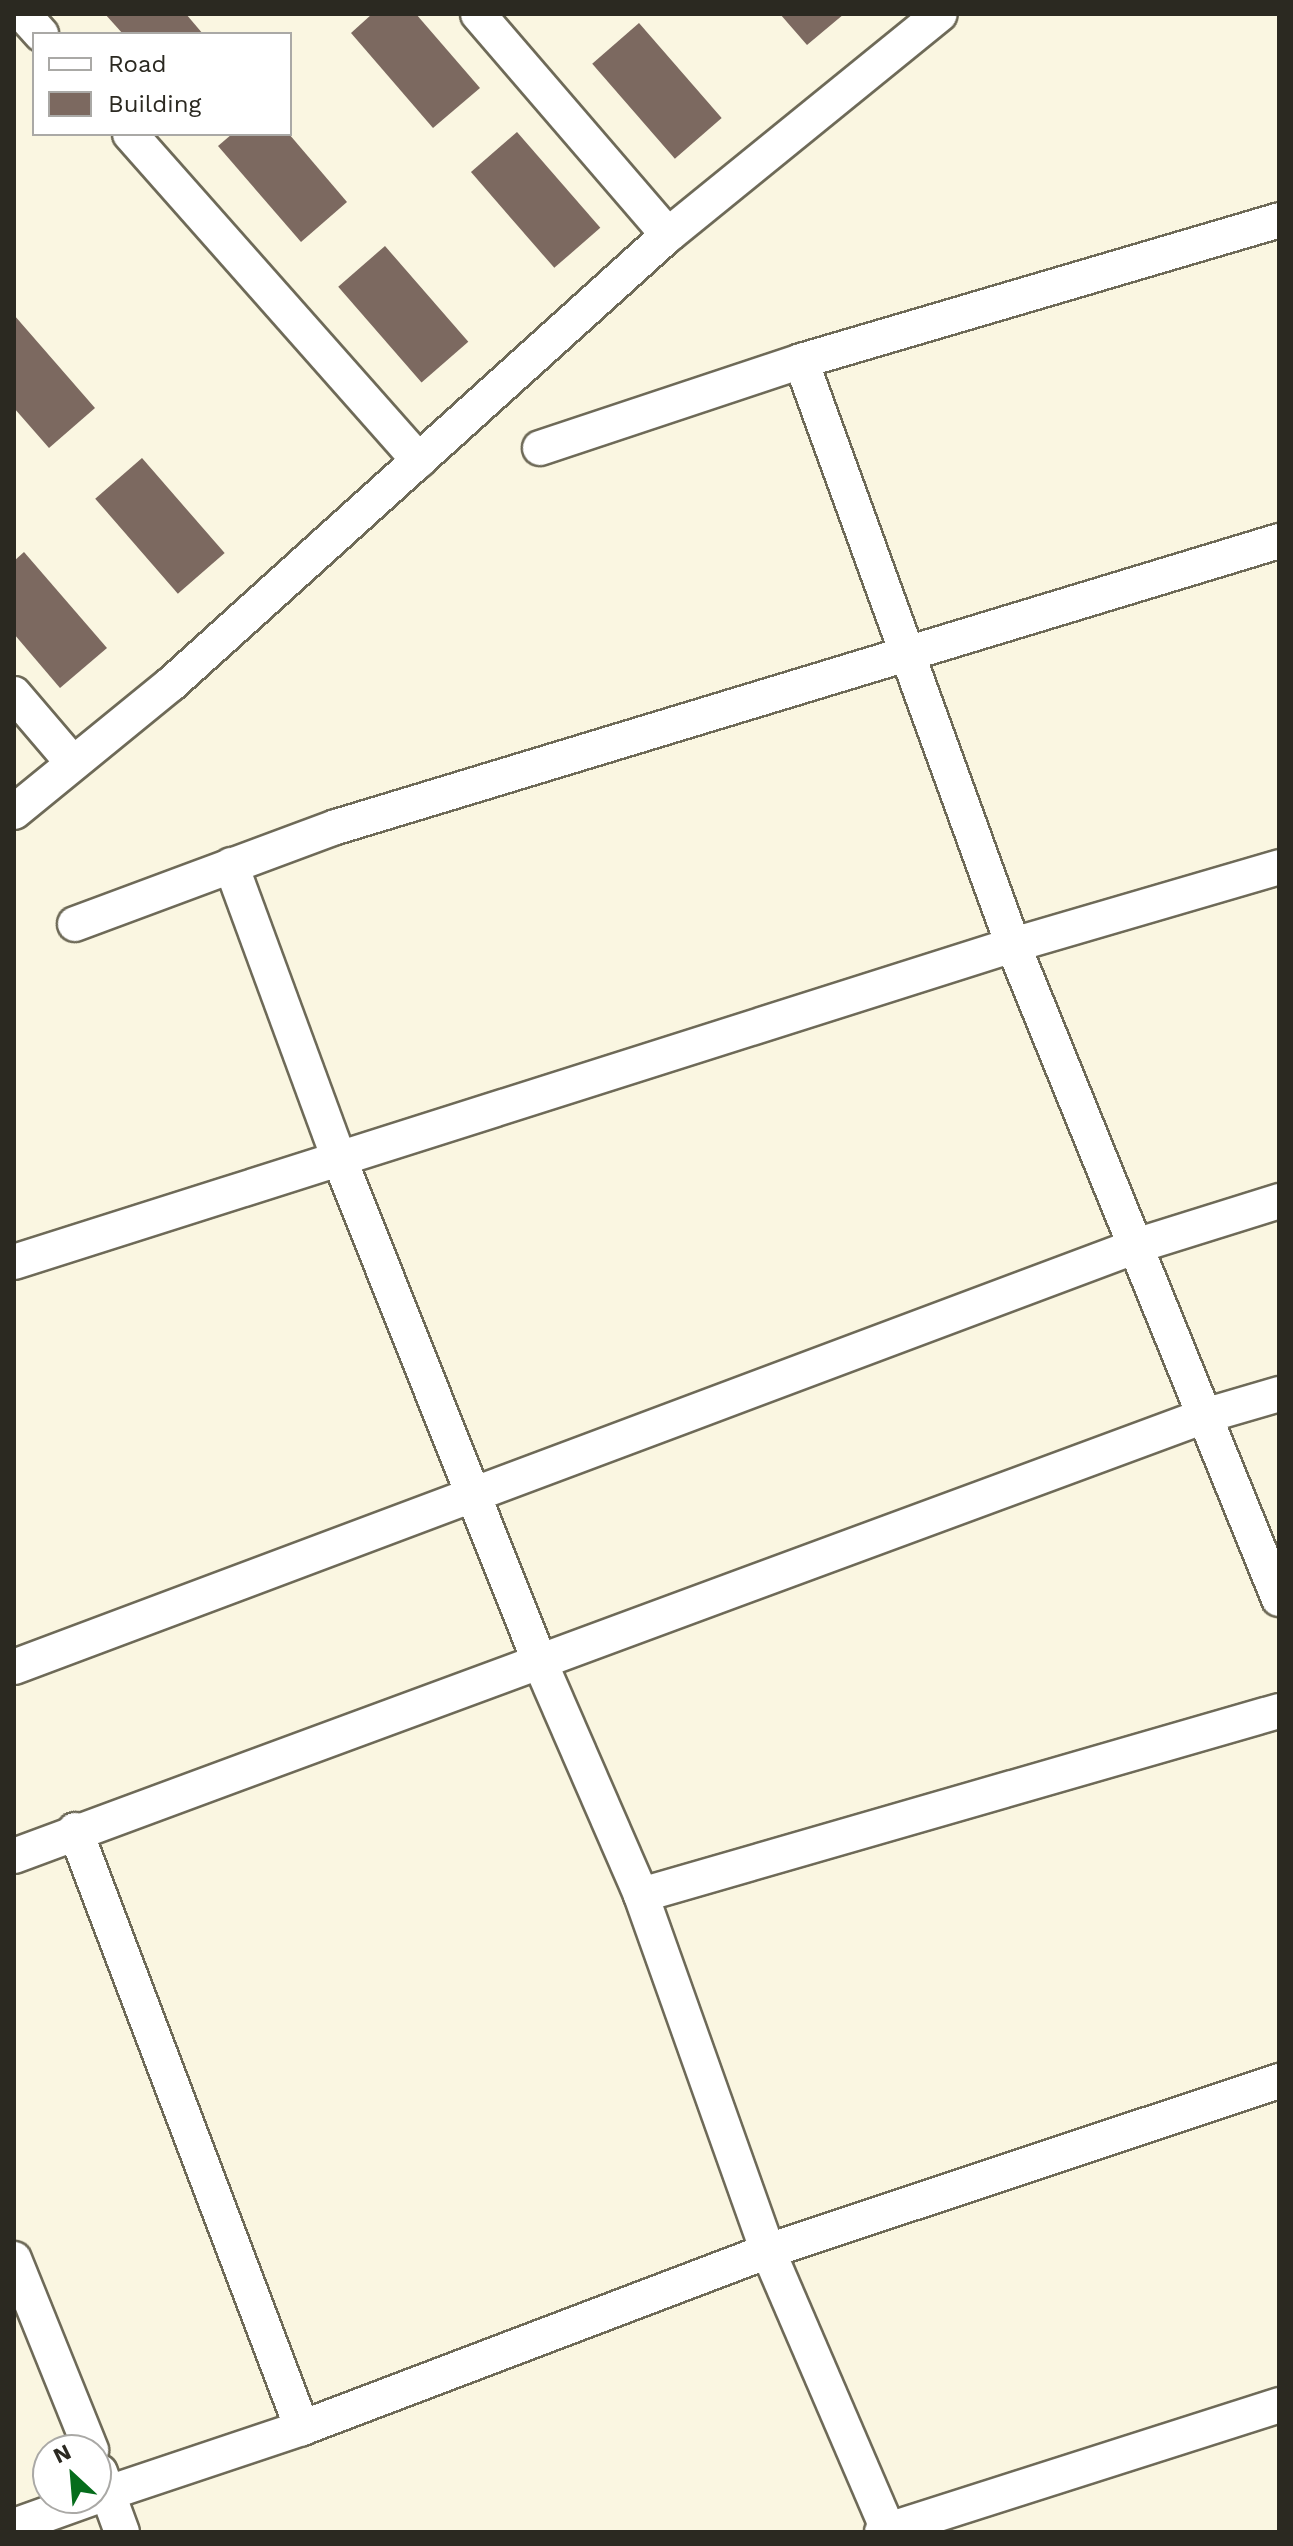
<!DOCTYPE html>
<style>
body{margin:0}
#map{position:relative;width:1293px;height:2546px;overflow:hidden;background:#faf6e1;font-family:"Work Sans",sans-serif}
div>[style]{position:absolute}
.building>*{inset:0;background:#7c6960;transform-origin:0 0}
.roads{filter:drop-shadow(2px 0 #6e6a58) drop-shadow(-2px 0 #6e6a58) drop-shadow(0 2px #6e6a58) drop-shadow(0 -2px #6e6a58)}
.minor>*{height:34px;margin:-17px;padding:0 17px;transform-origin:17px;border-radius:17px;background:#fff}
span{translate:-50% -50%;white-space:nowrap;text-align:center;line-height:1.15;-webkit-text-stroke:8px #fff;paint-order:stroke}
.frame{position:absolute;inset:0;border:16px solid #2b2921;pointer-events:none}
.legend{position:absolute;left:32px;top:32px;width:260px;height:104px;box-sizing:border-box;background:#fff;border:2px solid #aaa9a6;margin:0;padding:10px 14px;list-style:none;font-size:24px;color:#2b2921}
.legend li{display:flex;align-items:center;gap:16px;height:40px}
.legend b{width:40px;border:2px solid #aaa9a6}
.north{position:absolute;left:32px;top:2434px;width:80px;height:80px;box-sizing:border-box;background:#fff;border:2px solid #aaa9a6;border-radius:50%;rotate:334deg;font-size:22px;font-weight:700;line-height:32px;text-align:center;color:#2b2921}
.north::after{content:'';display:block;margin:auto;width:28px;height:36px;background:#066d1c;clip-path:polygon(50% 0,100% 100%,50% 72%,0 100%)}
</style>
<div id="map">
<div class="building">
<i style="clip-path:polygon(105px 14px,186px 14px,203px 34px,123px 34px)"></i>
<i style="clip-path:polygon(372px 14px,416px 14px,480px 88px,433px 128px,351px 33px)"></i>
<i style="clip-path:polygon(780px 14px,844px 14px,807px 45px)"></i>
<i style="left:639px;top:23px;width:126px;height:62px;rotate:49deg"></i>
<i style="left:517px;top:132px;width:127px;height:61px;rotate:49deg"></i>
<i style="clip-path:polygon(232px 134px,289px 134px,347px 202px,301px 242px,218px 146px)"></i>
<i style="left:385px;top:246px;width:127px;height:62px;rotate:49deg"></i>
<i style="clip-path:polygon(14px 315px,95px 408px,49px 448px,14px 408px)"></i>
<i style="left:142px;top:458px;width:126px;height:62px;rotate:49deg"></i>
<i style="clip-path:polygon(24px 552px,107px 648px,60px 688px,14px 634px,14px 561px)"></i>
</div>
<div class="roads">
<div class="minor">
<i style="left:23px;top:14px;width:27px;rotate:48deg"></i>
<i style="left:478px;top:14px;width:291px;rotate:49.3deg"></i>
<i style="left:130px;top:134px;width:436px;rotate:48.5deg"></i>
<i style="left:801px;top:361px;width:621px;rotate:70.05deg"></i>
<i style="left:1013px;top:945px;width:706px;rotate:67.87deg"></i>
<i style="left:540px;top:448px;width:275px;rotate:-18.4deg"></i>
<i style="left:801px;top:361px;width:498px;rotate:-16.4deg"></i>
<i style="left:14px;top:694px;width:91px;rotate:49.5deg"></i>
<i style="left:14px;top:812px;width:203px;rotate:-39.2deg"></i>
<i style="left:171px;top:684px;width:670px;rotate:-42.1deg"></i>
<i style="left:668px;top:235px;width:350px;rotate:-39.1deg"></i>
<i style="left:231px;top:865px;width:312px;rotate:69.8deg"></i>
<i style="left:339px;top:1158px;width:540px;rotate:68.28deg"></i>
<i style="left:539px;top:1660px;width:256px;rotate:66.5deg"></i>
<i style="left:641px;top:1895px;width:378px;rotate:70.4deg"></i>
<i style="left:768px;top:2251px;width:306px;rotate:66.7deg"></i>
<i style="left:75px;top:924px;width:278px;rotate:-20.4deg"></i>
<i style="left:336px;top:827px;width:985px;rotate:-16.87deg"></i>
<i style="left:14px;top:1262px;width:1048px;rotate:-17.61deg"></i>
<i style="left:1013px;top:945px;width:277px;rotate:-16.3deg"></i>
<i style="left:14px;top:1667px;width:1202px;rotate:-20.56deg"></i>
<i style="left:1139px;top:1245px;width:147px;rotate:-17.4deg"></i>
<i style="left:75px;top:1830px;width:640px;rotate:69.21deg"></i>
<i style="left:14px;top:1856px;width:1269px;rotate:-20.29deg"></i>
<i style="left:1204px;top:1416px;width:78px;rotate:-16.3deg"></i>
<i style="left:641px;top:1895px;width:664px;rotate:-16.09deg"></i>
<i style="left:14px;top:2259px;width:206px;rotate:68deg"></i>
<i style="left:100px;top:2472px;width:64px;rotate:69.9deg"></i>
<i style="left:96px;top:2497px;width:217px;rotate:-18.5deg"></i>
<i style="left:302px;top:2428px;width:498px;rotate:-20.8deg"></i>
<i style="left:768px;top:2251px;width:539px;rotate:-18.4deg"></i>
<i style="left:14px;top:2526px;width:83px;rotate:-19.7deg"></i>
<i style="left:882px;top:2532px;width:417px;rotate:-17.7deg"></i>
</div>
</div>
<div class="frame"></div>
<ul class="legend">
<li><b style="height:10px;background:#fff"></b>Road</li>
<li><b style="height:22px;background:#7c6960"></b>Building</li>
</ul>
<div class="north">N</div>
</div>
